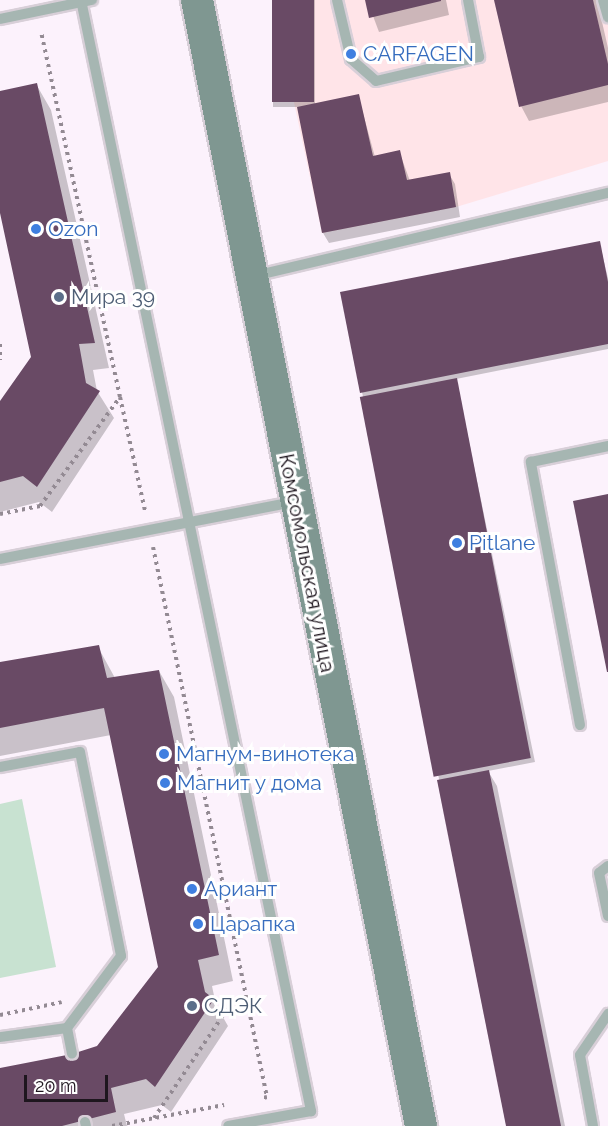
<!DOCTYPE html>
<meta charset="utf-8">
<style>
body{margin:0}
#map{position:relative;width:608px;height:1126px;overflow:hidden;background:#fcf2fc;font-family:Raleway,sans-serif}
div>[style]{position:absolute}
.commercial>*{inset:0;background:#ffe4e8}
.green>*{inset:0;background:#c8e2d1}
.shadow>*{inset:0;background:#0003;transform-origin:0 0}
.building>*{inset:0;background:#694a65;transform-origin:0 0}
.path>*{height:4px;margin-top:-2px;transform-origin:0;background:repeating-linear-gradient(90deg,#938a93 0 3px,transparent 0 7.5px)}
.roads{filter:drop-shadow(2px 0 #d8cfd8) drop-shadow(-2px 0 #d8cfd8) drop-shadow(0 2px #d8cfd8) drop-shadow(0 -2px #d8cfd8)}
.service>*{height:10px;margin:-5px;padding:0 5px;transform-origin:5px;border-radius:5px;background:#a6b6b2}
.secondary>*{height:32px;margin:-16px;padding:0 16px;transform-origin:16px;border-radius:16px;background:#7f9791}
.dots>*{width:16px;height:16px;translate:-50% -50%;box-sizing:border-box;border:3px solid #fff;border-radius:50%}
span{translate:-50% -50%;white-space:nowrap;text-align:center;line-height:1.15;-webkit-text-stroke:6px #fff;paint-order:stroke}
.shop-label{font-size:21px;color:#366cbe}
.left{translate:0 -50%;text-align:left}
.service-label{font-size:21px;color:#4e5e75}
.street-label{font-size:21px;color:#1e161e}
.scale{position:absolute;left:24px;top:1075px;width:84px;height:27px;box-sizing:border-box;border:3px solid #1e161e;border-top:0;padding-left:8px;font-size:18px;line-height:21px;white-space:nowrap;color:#1e161e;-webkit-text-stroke:4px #fff;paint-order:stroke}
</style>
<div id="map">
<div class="commercial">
<i style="clip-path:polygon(272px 0,608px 0,608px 161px,456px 207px,322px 233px)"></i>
</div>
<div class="green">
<i style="clip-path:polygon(22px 799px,56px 967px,0 978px,0 804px)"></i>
</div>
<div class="shadow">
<i style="left:273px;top:0;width:42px;height:107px"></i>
<i style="clip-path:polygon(367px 0,446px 0,449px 15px,379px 32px)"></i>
<i style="clip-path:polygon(495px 0,597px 0,608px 48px,608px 102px,529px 121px,521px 106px)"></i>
<i style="clip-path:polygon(36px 84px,51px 110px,109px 368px,93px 370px,97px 391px,114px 418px,52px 512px,39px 502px,0 512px,0 404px,32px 357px,0 206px,0 93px)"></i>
<i style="clip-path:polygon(358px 95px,375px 157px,399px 151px,410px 181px,449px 174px,455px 184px,460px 217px,329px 243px,323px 233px)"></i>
<i style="clip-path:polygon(599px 242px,608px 278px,608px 349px,456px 379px,535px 762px,488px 771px,497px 786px,565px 1126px,508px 1126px,362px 392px)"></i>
<i style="clip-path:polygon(98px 647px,115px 678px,159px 671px,174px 697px,233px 981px,212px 986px,216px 1005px,228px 1026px,171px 1112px,162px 1105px,124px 1114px,127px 1126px,0 1126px,0 1069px,72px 1056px,98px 1047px,159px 967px,111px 735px,0 756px,0 664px)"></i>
</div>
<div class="building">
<i style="left:272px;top:0;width:42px;height:102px"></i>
<i style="clip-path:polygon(365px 0,441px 0,441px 1px,369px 18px)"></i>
<i style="clip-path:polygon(494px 0,593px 0,608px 64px,608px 85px,519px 107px)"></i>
<i style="clip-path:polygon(37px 83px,95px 343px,79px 344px,86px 383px,100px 391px,37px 487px,23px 476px,0 482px,0 401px,31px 357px,0 213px,0 91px)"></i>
<i style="clip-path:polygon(359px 94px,373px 156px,400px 150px,407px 180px,450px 172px,456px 207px,322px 233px,297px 107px)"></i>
<i style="clip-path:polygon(600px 241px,608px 282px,608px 344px,360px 393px,340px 292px)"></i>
<i style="left:457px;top:378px;width:387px;height:99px;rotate:79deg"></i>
<i style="clip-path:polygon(608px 494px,608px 672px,607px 672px,573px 501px)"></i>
<i style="clip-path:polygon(99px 645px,107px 678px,159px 670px,219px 955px,198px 960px,205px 992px,214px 999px,155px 1087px,146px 1079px,111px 1088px,116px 1112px,62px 1126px,0 1126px,0 1068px,72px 1054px,97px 1046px,158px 967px,104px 708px,0 728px,0 662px)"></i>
<i style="clip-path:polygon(489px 770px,527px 955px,561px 1126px,506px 1126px,437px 780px)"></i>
</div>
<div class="path">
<i style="left:0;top:344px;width:16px;rotate:90deg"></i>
<i style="left:120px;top:397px;width:117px;rotate:77.6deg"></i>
<i style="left:0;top:514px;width:41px;rotate:-11.3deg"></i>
<i style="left:40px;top:506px;width:135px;rotate:-53.7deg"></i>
<i style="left:120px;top:397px;width:374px;rotate:-102.2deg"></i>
<i style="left:153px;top:547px;width:562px;rotate:78.29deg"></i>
<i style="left:267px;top:1097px;width:4px;rotate:166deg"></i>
<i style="left:0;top:1015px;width:63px;rotate:-11.8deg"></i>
<i style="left:154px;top:1118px;width:129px;rotate:-56.1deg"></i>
<i style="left:226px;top:1011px;width:23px;rotate:-10deg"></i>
<i style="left:112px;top:1126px;width:114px;rotate:-10.6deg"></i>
</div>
<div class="roads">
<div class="service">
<i style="left:81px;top:0;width:1135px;rotate:78.3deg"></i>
<i style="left:311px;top:1111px;width:84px;rotate:169.8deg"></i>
<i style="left:337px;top:0;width:61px;rotate:76.7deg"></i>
<i style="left:351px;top:59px;width:33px;rotate:41deg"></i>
<i style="left:376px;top:81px;width:106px;rotate:-13.1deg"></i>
<i style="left:479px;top:57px;width:58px;rotate:-100.9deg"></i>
<i style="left:603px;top:0;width:18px;rotate:74deg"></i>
<i style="left:0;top:19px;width:94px;rotate:-11.7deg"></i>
<i style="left:254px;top:276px;width:364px;rotate:-13.2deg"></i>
<i style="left:0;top:559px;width:299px;rotate:-11deg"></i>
<i style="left:580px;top:725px;width:268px;rotate:-100.6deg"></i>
<i style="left:531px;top:462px;width:79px;rotate:-11.7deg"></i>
<i style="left:0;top:767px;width:81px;rotate:-10.6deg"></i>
<i style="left:80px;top:752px;width:208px;rotate:78.6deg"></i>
<i style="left:121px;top:956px;width:90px;rotate:126.9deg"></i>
<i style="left:67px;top:1028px;width:68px;rotate:172.3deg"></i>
<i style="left:608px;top:866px;width:11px;rotate:142deg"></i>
<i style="left:599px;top:873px;width:44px;rotate:78.2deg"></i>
<i style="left:67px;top:1028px;width:26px;rotate:79deg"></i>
<i style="left:85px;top:1122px;width:4px;rotate:76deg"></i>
<i style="left:593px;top:1126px;width:72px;rotate:-100.4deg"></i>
<i style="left:580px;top:1055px;width:50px;rotate:-55.7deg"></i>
</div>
<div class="secondary">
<i style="left:197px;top:0;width:1148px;rotate:78.75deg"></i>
</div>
</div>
<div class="dots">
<i style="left:351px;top:54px;background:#3f7fe0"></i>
<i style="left:36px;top:229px;background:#3f7fe0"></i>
<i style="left:59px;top:297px;background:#5c6f8a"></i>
<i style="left:457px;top:543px;background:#3f7fe0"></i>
<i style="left:164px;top:754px;background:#3f7fe0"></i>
<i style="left:165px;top:783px;background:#3f7fe0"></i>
<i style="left:192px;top:889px;background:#3f7fe0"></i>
<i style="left:198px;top:924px;background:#3f7fe0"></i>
<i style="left:192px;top:1006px;background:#5c6f8a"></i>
</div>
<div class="shop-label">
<span class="left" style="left:363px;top:54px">CARFAGEN</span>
<span class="left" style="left:48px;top:229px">Ozon</span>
<span class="left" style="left:469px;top:543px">Pitlane</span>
<span class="left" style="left:176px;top:754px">Магнум-винотека</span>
<span class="left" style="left:177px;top:783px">Магнит у дома</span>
<span class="left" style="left:204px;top:889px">Ариант</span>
<span class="left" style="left:210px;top:924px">Царапка</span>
</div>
<div class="service-label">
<span class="left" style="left:71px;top:297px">Мира 39</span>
<span class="left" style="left:204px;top:1006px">СДЭК</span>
</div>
<div class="street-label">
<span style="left:307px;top:563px;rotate:79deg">Комсомольская улица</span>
</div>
<div class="scale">20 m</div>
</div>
